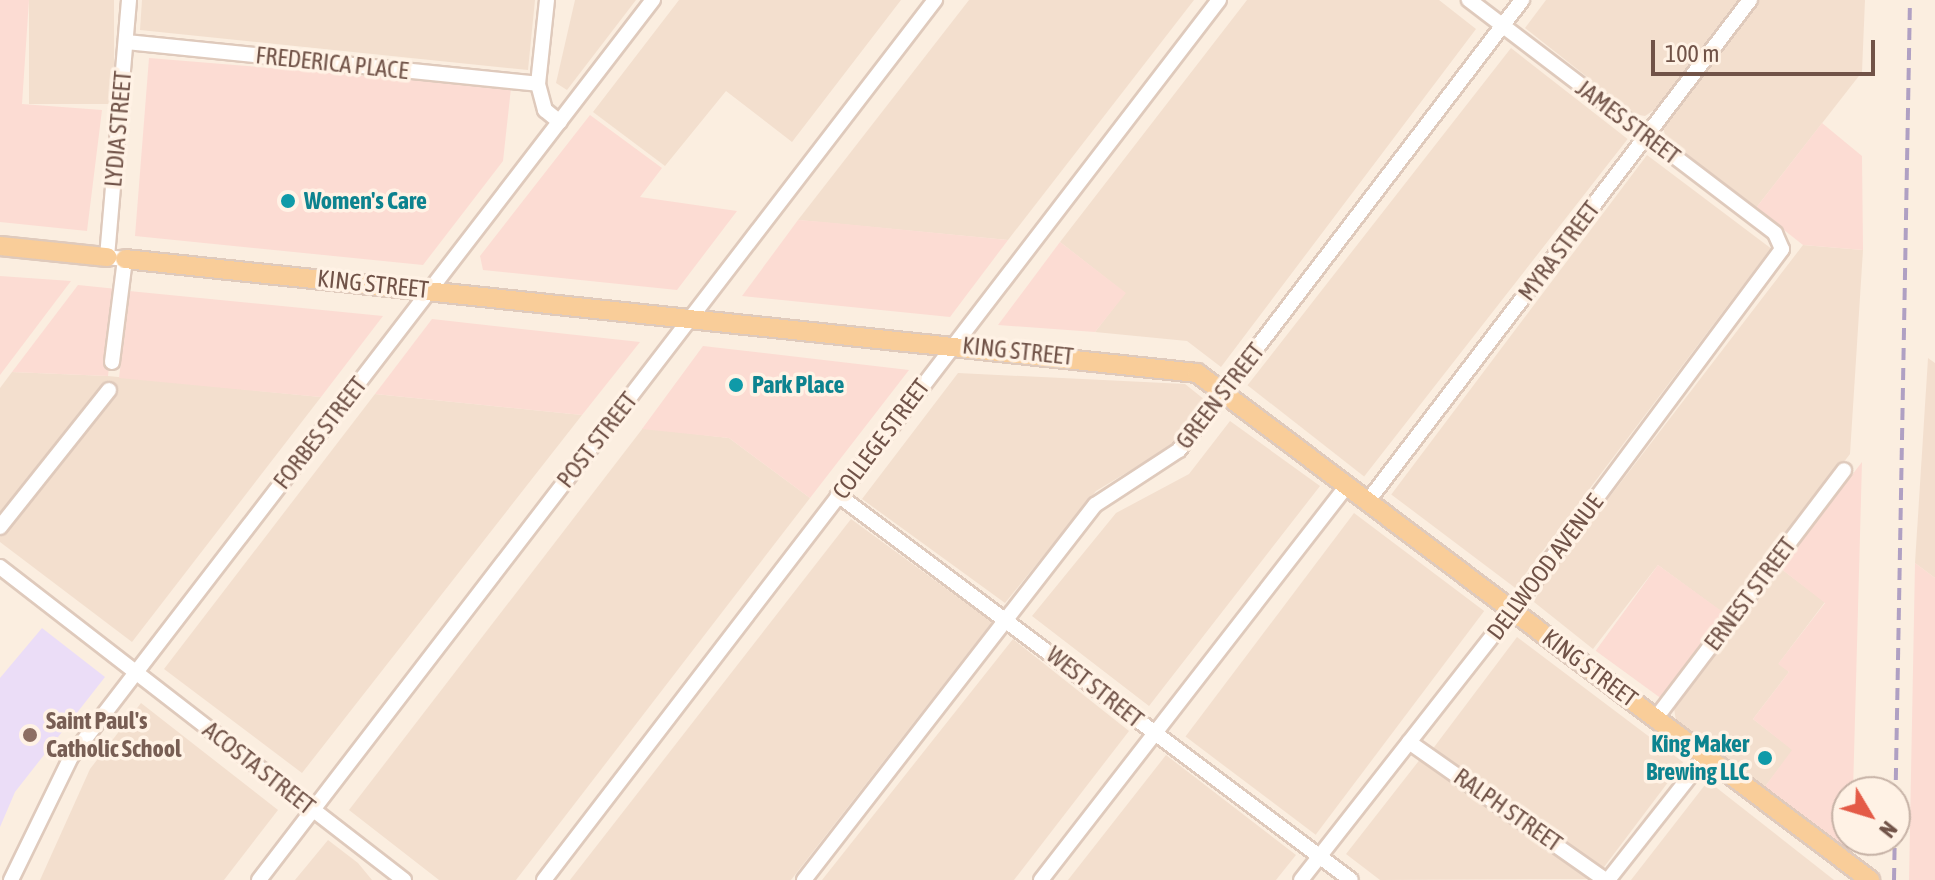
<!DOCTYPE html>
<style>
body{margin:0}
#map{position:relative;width:1935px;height:880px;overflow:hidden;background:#fbeee0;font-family:"Asap Condensed",sans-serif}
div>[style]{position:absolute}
.residential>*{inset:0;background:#f3dfce;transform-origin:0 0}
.commercial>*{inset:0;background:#fcdcd3;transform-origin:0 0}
.education>*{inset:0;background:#ebddf7}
.roads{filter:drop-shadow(2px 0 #dfcabc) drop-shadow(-2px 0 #dfcabc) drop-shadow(0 2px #dfcabc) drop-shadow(0 -2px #dfcabc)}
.minor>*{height:14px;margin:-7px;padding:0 7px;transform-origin:7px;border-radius:7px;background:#fff}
.major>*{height:18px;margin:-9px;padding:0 9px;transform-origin:9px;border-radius:9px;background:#f9cd99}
.rail>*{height:4px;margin-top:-2px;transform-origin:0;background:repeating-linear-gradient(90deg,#b0a0c3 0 12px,transparent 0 20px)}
.dots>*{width:22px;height:22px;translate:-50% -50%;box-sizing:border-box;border:4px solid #fff2e5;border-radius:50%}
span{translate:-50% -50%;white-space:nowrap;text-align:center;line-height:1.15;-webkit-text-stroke:7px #fff2e5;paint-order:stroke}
.street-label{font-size:24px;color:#715348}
.culture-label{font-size:24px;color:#0d838f;font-weight:700}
.left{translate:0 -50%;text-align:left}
.right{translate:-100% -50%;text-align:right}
.education-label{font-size:24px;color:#785e54;font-weight:700}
.north{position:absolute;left:1831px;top:776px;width:80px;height:80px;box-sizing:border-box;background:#fff2e5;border:2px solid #c6b2a6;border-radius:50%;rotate:128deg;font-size:22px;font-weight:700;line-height:32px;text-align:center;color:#715348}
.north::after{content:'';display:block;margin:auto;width:28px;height:36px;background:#e45b47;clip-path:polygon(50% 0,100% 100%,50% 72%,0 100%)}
.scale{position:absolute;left:1651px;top:40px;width:224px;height:36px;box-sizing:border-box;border:4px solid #715348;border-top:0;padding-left:10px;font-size:24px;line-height:28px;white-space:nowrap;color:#715348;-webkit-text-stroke:6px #fff2e5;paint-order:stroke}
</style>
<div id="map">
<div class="residential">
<i style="left:29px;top:0;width:85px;height:104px"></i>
<i style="clip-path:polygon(142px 0,535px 0,528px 70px,140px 30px)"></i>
<i style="clip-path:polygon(575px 0,636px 0,567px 90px,556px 83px)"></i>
<i style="clip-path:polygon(679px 0,901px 0,792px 142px,726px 91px,665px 166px,593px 112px)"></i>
<i style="clip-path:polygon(969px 0,1194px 0,1008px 240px,798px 220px)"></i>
<i style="clip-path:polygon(1247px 0,1439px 0,1476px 29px,1221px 367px,1187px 341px,1095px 332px,1125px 293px,1060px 242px)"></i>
<i style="clip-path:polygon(1546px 0,1739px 0,1657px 108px,1645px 116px,1634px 114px,1525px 28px)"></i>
<i style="clip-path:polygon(1759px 0,1865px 0,1862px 72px,1756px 208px,1666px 140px,1663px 127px)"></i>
<i style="left:1511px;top:48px;width:148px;height:428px;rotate:38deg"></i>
<i style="left:1647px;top:155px;width:155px;height:425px;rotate:37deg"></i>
<i style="clip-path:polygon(1803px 245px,1863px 250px,1850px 454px,1726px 615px,1658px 565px,1593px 649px,1534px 602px,1542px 585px)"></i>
<i style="clip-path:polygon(1928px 358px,1935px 363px,1935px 578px,1915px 563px)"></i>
<i style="clip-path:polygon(12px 372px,108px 376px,321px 397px,132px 642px,0 542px,0 388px)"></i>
<i style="clip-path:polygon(958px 373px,1185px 384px,1205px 400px,1171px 446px,1096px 491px,1005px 603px,862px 499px)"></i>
<i style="clip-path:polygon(375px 394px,582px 415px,302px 773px,164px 669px)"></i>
<i style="clip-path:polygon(1230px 421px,1320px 486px,1149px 706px,1032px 616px,1116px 513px,1189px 474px)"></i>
<i style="clip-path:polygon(643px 428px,729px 438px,810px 498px,516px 880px,439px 880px,349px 810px)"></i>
<i style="left:1354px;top:513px;width:163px;height:280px;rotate:37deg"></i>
<i style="clip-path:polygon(851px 519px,992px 622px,791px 880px,570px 880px)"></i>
<i style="clip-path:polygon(1780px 568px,1825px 602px,1779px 663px,1789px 672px,1753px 719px,1793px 750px,1764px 788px,1676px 721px,1674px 708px)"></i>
<i style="left:1517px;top:637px;width:208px;height:142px;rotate:37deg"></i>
<i style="clip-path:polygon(1013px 639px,1129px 731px,1014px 880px,822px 880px)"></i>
<i style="clip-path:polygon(141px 703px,278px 810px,224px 880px,40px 880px,90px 769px)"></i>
<i style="clip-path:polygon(1166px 755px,1296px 855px,1276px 880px,1068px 880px)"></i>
<i style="clip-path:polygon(1421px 758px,1589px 879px,1380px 880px,1346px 854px)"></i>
<i style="clip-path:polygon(1708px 781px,1834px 880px,1631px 880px)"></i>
<i style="clip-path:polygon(328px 840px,358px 863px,372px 880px,295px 880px)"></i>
</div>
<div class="commercial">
<i style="clip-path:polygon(0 0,29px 0,22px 104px,102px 110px,87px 231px,0 222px)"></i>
<i style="clip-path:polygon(149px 58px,511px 88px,503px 161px,423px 265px,135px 236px)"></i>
<i style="clip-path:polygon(590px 115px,662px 168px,640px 197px,737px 211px,677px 290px,483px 270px,480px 256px)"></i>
<i style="clip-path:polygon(1822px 123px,1862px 156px,1863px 250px,1803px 245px,1756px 208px)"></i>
<i style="clip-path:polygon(798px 220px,824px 222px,1008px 240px,950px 317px,742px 296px)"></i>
<i style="clip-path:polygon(1060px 242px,1126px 293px,1095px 332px,998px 325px)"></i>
<i style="clip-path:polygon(0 276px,71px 281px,0 375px)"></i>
<i style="clip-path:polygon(78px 285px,117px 289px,108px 376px,12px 372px)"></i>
<i style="clip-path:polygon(129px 291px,383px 316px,321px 397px,119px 378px)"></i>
<i style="clip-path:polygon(432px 319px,640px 342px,582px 415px,375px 394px)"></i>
<i style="clip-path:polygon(703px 346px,909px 370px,810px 498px,729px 438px,642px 429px)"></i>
<i style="clip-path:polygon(1862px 462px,1853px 792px,1847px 792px,1851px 854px,1764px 788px,1792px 750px,1753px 719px,1789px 672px,1778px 664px,1825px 603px,1780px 568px)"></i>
<i style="clip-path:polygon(1915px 563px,1935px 578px,1935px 880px,1909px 880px)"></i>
<i style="left:1658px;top:565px;width:84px;height:106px;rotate:36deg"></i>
</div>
<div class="education">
<i style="clip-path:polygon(42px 628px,105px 677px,15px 792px,0 827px,0 678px)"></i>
</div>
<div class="roads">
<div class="minor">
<i style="left:547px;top:0;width:84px;rotate:96.1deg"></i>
<i style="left:538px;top:84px;width:27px;rotate:75deg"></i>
<i style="left:545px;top:110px;width:19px;rotate:39deg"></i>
<i style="left:126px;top:42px;width:414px;rotate:5.8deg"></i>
<i style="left:112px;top:362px;width:104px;rotate:-82.8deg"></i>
<i style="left:125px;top:259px;width:18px;rotate:-174deg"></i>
<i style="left:107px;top:257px;width:258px;rotate:-85.1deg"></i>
<i style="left:838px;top:495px;width:641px;rotate:36.89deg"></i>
<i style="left:1368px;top:501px;width:630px;rotate:-52.68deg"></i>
<i style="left:0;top:527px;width:175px;rotate:-51.5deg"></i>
<i style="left:0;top:567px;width:511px;rotate:37.77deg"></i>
<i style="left:1656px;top:718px;width:311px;rotate:-52.8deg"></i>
<i style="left:1409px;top:742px;width:240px;rotate:35.1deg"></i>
<i style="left:11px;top:880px;width:137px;rotate:-64deg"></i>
<i style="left:71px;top:757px;width:955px;rotate:-52.45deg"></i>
<i style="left:259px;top:880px;width:1110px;rotate:-52.47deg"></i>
<i style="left:544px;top:880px;width:1109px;rotate:-52.51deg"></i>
<i style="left:804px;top:880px;width:475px;rotate:-52.2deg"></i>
<i style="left:1095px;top:505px;width:100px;rotate:-33.2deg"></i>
<i style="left:1179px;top:450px;width:566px;rotate:-52.68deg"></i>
<i style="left:1041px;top:880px;width:500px;rotate:-52.2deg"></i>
<i style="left:1301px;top:880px;width:343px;rotate:-51.9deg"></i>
<i style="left:1513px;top:610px;width:450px;rotate:-53.3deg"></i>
<i style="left:1782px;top:249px;width:17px;rotate:-114deg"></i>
<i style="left:1775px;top:233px;width:385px;rotate:-142.7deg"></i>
<i style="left:1608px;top:880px;width:158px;rotate:-51.7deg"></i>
</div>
<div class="major">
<i style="left:0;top:246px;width:108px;rotate:5.9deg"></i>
<i style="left:125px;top:259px;width:1078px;rotate:6.07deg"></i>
<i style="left:1197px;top:373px;width:843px;rotate:36.99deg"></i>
</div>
</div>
<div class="rail">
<i style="left:1894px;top:880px;width:880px;rotate:-88.96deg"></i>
</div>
<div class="dots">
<i style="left:288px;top:201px;background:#0f9aa8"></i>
<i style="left:736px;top:385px;background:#0f9aa8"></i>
<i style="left:30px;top:735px;background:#8d6e63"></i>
<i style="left:1765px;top:758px;background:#0f9aa8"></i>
</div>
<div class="street-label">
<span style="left:332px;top:63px;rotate:6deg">FREDERICA PLACE</span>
<span style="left:1628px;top:122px;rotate:37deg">JAMES STREET</span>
<span style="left:118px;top:129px;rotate:-85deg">LYDIA STREET</span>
<span style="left:1559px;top:251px;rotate:-53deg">MYRA STREET</span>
<span style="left:373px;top:284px;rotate:6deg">KING STREET</span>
<span style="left:1018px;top:351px;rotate:6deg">KING STREET</span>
<span style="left:1220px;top:396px;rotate:-52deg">GREEN STREET</span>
<span style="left:320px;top:433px;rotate:-52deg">FORBES STREET</span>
<span style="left:881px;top:439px;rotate:-53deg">COLLEGE STREET</span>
<span style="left:597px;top:440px;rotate:-52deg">POST STREET</span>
<span style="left:1545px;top:567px;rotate:-53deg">DELLWOOD AVENUE</span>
<span style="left:1750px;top:594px;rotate:-53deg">ERNEST STREET</span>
<span style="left:1590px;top:668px;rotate:37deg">KING STREET</span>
<span style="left:1095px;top:687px;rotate:38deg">WEST STREET</span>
<span style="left:259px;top:768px;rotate:38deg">ACOSTA STREET</span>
<span style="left:1508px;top:810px;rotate:35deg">RALPH STREET</span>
</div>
<div class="culture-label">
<span class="left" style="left:304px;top:201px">Women's Care</span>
<span class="left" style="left:752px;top:385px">Park Place</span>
<span class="right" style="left:1749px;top:758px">King Maker<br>Brewing LLC</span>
</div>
<div class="education-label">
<span class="left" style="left:46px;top:735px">Saint Paul's<br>Catholic School</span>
</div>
<div class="north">N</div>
<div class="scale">100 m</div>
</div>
